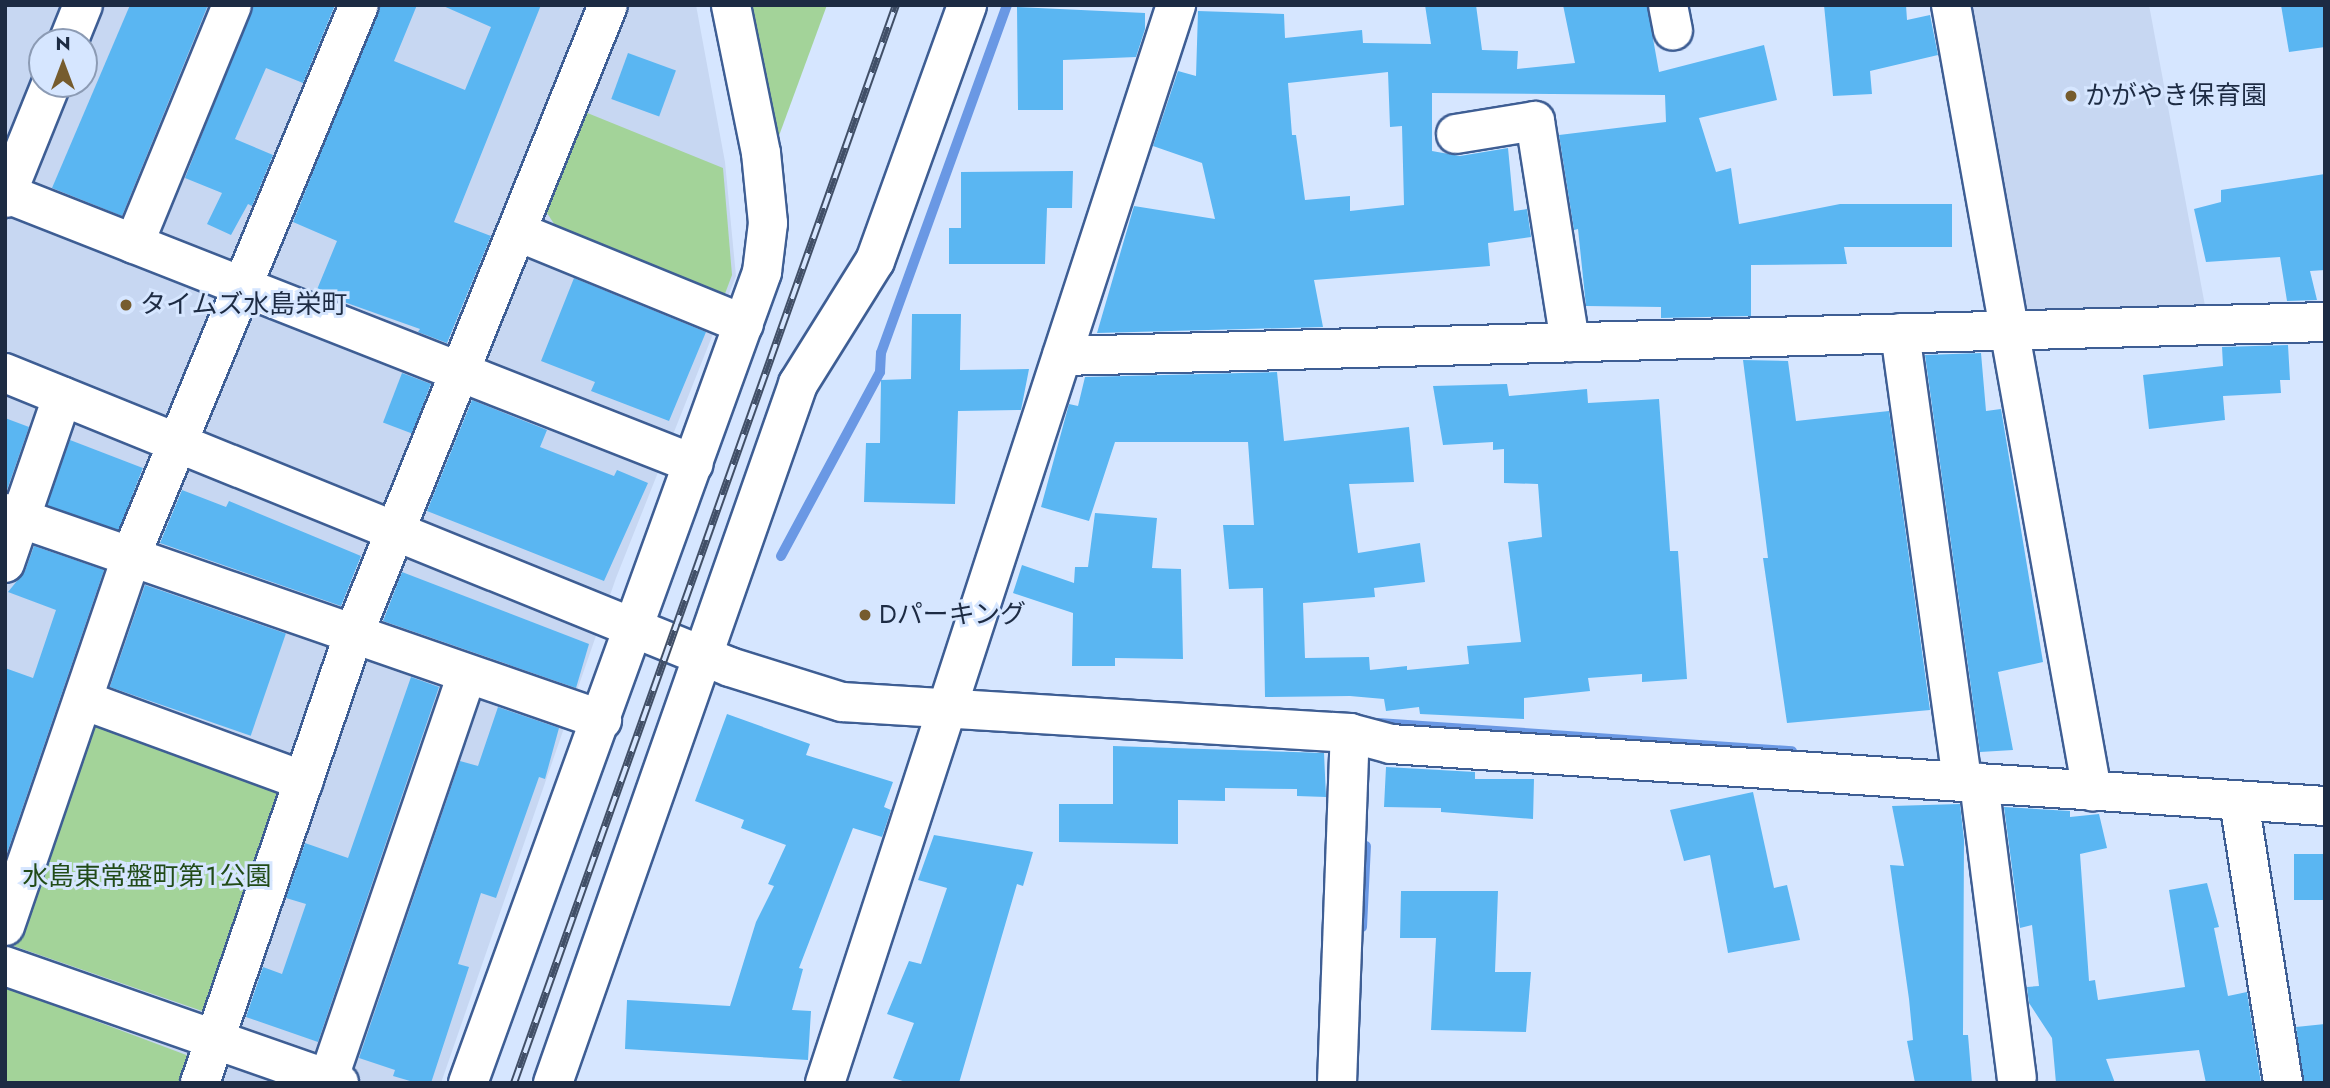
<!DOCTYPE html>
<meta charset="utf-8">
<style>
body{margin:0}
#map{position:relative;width:2330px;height:1088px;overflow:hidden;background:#d6e6ff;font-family:Jost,"Noto Sans JP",sans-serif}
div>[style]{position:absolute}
.built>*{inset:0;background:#c7d7f2}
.green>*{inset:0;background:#a3d399;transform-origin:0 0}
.stream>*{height:10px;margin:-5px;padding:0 5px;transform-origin:5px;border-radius:5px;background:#6a98e4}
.building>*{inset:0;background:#5ab6f2;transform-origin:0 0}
.roads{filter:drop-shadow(2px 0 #3e5e94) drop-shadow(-2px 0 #3e5e94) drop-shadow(0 2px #3e5e94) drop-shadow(0 -2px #3e5e94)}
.minor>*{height:38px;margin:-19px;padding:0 19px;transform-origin:19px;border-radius:19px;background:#fff}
.rail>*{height:8px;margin-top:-4px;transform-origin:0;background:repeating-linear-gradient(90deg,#d6e6ff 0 16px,#414f67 0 32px);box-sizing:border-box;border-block:2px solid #414f67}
.dots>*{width:19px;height:19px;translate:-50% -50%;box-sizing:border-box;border:4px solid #d6e6ff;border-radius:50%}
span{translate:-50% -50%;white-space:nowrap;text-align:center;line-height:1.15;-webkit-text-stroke:6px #d6e6ff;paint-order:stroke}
.poi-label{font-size:26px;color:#1d2b43}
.left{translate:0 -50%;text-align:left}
.park-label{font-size:26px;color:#214b18}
.frame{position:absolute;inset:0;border:7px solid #1d2b43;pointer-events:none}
.north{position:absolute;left:28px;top:28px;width:70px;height:70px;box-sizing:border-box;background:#d6e6ff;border:2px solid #8c9bb4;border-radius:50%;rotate:0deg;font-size:19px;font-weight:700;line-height:28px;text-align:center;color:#1d2b43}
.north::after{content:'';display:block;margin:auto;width:24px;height:32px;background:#765c2e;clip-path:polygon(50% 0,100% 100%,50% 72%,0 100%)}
</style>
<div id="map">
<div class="built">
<i style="clip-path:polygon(evenodd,5px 5px,696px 5px,725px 162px,736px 276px,616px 578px,441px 1083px,5px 1083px,5px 5px,42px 42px,84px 42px,84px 84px,42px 84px,42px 42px)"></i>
<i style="clip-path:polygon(1962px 5px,2149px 5px,2206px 311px,2020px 317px)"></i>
</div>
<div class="green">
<i style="clip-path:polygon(744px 5px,827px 5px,773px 152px)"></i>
<i style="clip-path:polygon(580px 110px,723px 168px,732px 275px,723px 299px,560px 233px,547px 213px,545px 190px)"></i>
<i style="left:92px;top:716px;width:207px;height:243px;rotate:19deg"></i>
<i style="clip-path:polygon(5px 987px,197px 1059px,189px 1083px,5px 1083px)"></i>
</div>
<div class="stream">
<i style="left:781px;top:556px;width:209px;rotate:-61.7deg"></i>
<i style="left:880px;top:372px;width:19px;rotate:-87deg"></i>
<i style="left:881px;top:353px;width:370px;rotate:-70.1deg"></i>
<i style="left:1378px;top:723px;width:415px;rotate:3.9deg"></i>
<i style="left:1362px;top:927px;width:81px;rotate:-87.2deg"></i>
</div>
<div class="building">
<i style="clip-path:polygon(130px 5px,208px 5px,122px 216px,52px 188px)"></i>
<i style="clip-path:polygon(253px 5px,335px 5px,303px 83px,266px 68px,235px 139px,273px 155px,252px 206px,248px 204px,231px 235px,207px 224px,222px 193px,185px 178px)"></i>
<i style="clip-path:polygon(380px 5px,417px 5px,394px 61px,465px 90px,491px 27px,441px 5px,541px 5px,454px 222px,491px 236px,447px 343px,418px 332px,420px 329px,316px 292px,337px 241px,293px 222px)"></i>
<i style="clip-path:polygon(evenodd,1425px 5px,1476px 5px,1482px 50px,1518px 51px,1517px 69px,1575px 63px,1563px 5px,1647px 5px,1659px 72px,1764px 45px,1777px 100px,1699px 118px,1716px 172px,1731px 168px,1739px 224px,1840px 204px,1952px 204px,1952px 247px,1844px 247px,1847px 264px,1751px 265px,1751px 316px,1661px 318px,1661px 307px,1586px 306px,1578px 229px,1574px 230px,1559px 135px,1666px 122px,1665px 95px,1432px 93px,1432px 151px,1460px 156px,1508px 148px,1514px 211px,1527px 209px,1531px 237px,1488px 243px,1490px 266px,1314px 280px,1323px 327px,1097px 333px,1134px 206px,1215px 219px,1202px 163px,1153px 146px,1178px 71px,1196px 76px,1198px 11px,1284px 14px,1285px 38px,1362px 30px,1363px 43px,1431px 44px,1425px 5px,1388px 72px,1390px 127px,1402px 126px,1404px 205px,1350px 211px,1350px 196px,1305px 200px,1296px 135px,1292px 135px,1288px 83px,1388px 72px)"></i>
<i style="clip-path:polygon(1824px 5px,1906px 5px,1907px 20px,1930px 15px,1938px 55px,1870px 71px,1872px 94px,1833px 96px)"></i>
<i style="clip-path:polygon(2281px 5px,2325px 5px,2325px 47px,2289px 52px)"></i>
<i style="clip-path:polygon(1017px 7px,1145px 13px,1145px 29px,1136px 57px,1063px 60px,1063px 110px,1018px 110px)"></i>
<i style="left:628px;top:53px;width:51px;height:49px;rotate:20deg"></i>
<i style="clip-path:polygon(1073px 171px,1072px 208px,1047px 208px,1045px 264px,949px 264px,949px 228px,961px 228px,961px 172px)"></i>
<i style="clip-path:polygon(2325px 174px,2325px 270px,2310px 271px,2317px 300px,2287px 301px,2280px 257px,2206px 262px,2194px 209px,2221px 202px,2221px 190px)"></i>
<i style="clip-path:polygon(574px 278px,706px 332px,669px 421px,591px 391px,595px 382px,541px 361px)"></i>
<i style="clip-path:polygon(912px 314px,961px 314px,960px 370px,1029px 369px,1021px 410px,958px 411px,955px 504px,864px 502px,866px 443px,880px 443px,881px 380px,911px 379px)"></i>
<i style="clip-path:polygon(2288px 345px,2290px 380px,2280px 380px,2281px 393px,2223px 396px,2225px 420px,2149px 429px,2143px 375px,2223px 366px,2222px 347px)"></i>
<i style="clip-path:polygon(1981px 353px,1986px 411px,2001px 409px,2043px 662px,1998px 672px,2013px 750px,1980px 752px,1925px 355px)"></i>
<i style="clip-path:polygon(1743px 360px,1788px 361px,1796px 421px,1889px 411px,1930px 710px,1787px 723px,1763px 558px,1768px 558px)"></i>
<i style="clip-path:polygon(1277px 372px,1284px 441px,1409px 427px,1414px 482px,1349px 484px,1358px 553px,1420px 543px,1425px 582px,1374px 588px,1375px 597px,1303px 603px,1305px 658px,1369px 657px,1370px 670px,1407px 666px,1407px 670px,1469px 664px,1467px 646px,1521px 642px,1508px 542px,1542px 537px,1538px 484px,1504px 483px,1504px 449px,1493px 450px,1493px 442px,1443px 445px,1433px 386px,1507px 384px,1509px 396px,1587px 389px,1588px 403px,1659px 399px,1670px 551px,1678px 551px,1687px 679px,1642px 682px,1642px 674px,1588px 678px,1590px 691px,1524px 698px,1524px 719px,1420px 714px,1419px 707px,1386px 711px,1384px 699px,1350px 696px,1265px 697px,1263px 588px,1229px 589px,1223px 525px,1254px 525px,1248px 442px,1115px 442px,1089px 521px,1041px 507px,1069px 404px,1078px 406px,1085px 377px)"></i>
<i style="left:402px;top:373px;width:31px;height:53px;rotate:21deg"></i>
<i style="clip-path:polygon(472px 400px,547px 430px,540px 447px,614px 476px,617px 470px,648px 483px,604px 581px,427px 511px)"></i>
<i style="clip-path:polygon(5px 418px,29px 427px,7px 490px,5px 489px)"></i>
<i style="left:70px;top:440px;width:78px;height:69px;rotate:21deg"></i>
<i style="clip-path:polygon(182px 490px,226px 507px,229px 501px,361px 556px,341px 606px,160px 543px)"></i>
<i style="clip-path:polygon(1095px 513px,1157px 518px,1152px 568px,1181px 569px,1183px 659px,1115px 658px,1115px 666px,1072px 666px,1073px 613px,1013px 593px,1022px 565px,1074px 583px,1075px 567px,1088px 567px)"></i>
<i style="clip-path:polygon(34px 546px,104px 570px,6px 856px,5px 668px,33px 678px,56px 610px,8px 592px,25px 571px)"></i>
<i style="clip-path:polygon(402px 572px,589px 644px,576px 688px,383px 621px)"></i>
<i style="left:145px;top:585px;width:149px;height:108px;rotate:19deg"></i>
<i style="clip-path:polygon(411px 677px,439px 687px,318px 1042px,246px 1017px,263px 967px,282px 974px,306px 904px,286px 898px,305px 843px,348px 858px)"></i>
<i style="clip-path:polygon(498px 707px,559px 728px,545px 779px,539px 777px,496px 898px,481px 893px,458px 964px,469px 967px,431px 1083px,417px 1083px,393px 1076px,395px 1070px,359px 1058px,460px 761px,478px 766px)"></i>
<i style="clip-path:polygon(727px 714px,810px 744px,806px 755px,893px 782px,884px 807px,891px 810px,882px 837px,853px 828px,799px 968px,803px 969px,792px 1010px,811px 1011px,808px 1060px,625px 1049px,627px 1000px,730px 1006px,756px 922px,774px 886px,768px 884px,786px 845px,741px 828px,744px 820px,695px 801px)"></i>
<i style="clip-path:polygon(1113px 746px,1324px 753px,1326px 797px,1297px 796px,1297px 789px,1225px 788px,1225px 801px,1178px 800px,1178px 844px,1059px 842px,1059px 804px,1113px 804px)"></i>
<i style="clip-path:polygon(1386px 767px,1475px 772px,1475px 779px,1534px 779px,1533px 819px,1441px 812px,1441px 808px,1384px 807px)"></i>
<i style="clip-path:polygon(1753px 792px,1774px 888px,1787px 885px,1800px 940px,1728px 953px,1710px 855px,1684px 861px,1670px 810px)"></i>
<i style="clip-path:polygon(1960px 804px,1964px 840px,1963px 1035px,1968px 1035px,1972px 1083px,1915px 1083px,1907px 1041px,1913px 1040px,1909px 999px,1890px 865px,1904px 866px,1892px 806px)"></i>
<i style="clip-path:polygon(2004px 807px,2070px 811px,2070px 817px,2099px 814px,2107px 848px,2080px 854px,2089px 981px,2095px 980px,2098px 1000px,2185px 987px,2169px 890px,2207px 883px,2219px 927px,2214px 928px,2228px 996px,2247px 992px,2261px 1083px,2206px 1083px,2199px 1050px,2106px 1059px,2115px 1083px,2056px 1083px,2052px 1038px,2029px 1003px,2027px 987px,2039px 986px,2032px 925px,2020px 928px)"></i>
<i style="clip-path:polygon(934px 835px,1033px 852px,1023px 886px,1017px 884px,959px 1083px,909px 1083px,893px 1078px,914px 1023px,887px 1014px,909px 961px,921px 964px,947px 888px,918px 880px)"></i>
<i style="left:2325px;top:854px;width:46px;height:31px;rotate:90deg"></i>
<i style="clip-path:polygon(1401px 891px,1498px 891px,1495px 972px,1531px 972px,1526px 1032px,1431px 1030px,1436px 938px,1400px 938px)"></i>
<i style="clip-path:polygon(2325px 1024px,2325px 1083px,2304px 1083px,2296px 1027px)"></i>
</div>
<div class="roads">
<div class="minor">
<i style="left:1668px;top:5px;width:26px;rotate:79deg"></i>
<i style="left:1951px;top:5px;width:799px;rotate:79.83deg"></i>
<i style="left:68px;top:42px;width:40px;rotate:-68deg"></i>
<i style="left:1456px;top:134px;width:80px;rotate:-9.3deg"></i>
<i style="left:1535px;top:121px;width:224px;rotate:81deg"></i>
<i style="left:5px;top:193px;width:740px;rotate:21.47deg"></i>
<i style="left:5px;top:198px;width:123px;rotate:-68deg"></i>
<i style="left:518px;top:232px;width:244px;rotate:22.2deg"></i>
<i style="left:134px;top:244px;width:258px;rotate:-67.7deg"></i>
<i style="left:1900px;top:333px;width:453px;rotate:82.1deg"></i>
<i style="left:1062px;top:356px;width:1263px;rotate:-1.54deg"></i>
<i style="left:5px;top:373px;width:782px;rotate:22.07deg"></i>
<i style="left:730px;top:667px;width:117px;rotate:17.4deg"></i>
<i style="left:842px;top:702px;width:509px;rotate:3.49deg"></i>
<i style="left:1350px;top:733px;width:42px;rotate:15deg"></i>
<i style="left:1391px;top:744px;width:936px;rotate:3.8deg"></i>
<i style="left:5px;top:513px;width:632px;rotate:19.12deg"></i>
<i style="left:5px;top:563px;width:176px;rotate:-71deg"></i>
<i style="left:83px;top:700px;width:235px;rotate:20.1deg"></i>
<i style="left:1979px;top:783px;width:297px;rotate:82.7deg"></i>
<i style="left:2239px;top:801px;width:285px;rotate:81.1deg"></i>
<i style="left:5px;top:926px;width:405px;rotate:-71.1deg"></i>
<i style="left:136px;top:543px;width:582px;rotate:-67.49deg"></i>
<i style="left:5px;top:966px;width:354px;rotate:19.3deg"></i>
<i style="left:200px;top:1083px;width:476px;rotate:-71.1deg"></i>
<i style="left:354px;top:633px;width:677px;rotate:-67.98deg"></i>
<i style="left:327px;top:1083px;width:432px;rotate:-71.1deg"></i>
<i style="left:468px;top:1083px;width:863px;rotate:-70.07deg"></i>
<i style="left:762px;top:272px;width:49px;rotate:-83deg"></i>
<i style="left:768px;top:223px;width:70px;rotate:-95.7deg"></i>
<i style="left:761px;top:153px;width:151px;rotate:-101.5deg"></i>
<i style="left:553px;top:1083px;width:741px;rotate:-70.68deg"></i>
<i style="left:798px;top:384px;width:145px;rotate:-58deg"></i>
<i style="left:875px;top:261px;width:272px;rotate:-70.2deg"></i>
<i style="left:825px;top:1083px;width:1134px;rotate:-71.96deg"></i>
<i style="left:1337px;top:1083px;width:350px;rotate:-87.9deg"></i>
</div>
</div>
<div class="rail">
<i style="left:514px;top:1083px;width:1144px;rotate:-70.49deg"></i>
</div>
<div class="dots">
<i style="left:2071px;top:96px;background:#765c2e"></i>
<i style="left:126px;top:305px;background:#765c2e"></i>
<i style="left:865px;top:615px;background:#765c2e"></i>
</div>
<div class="poi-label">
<span class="left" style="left:2085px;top:96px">かがやき保育園</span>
<span class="left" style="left:140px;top:305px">タイムズ水島栄町</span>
<span class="left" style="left:879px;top:615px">Dパーキング</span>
</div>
<div class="park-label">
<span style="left:147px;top:877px">水島東常盤町第１公園</span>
</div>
<div class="frame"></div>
<div class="north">N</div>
</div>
